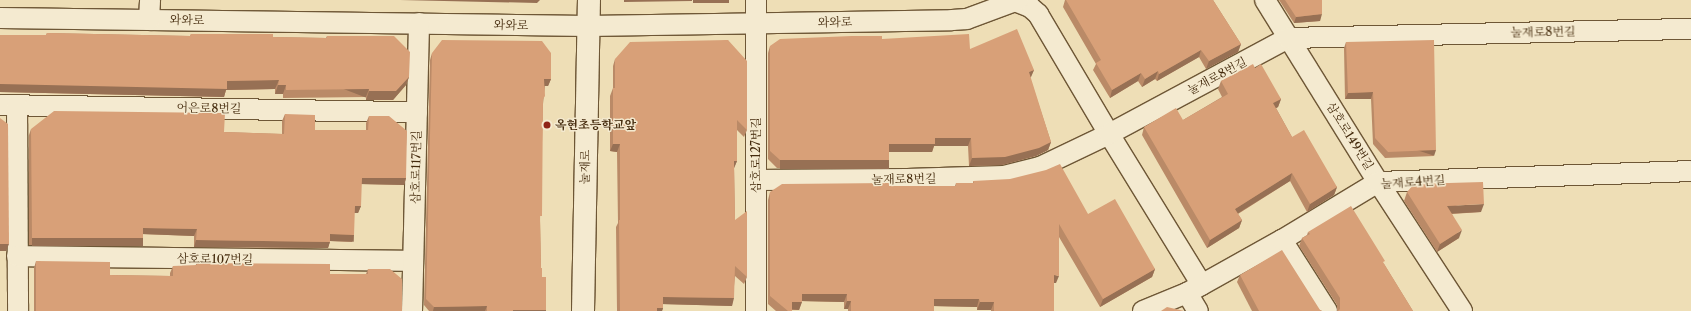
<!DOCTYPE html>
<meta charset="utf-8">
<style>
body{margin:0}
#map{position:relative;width:1691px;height:311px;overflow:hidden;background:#eedeb6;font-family:"Libre Caslon Text","Noto Serif KR",serif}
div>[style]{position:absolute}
.roads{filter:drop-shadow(1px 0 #6e5736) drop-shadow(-1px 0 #6e5736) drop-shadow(0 1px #6e5736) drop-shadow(0 -1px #6e5736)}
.street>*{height:20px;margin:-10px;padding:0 10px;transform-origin:10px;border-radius:10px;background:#f4ead0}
.secondary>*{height:22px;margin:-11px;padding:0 11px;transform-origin:11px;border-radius:11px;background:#f4ead0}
.wall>*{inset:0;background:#ba8a67}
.shaded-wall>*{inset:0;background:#977054;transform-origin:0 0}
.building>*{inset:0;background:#d8a078}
.dots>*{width:11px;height:11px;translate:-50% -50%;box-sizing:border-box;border:2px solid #f4ead0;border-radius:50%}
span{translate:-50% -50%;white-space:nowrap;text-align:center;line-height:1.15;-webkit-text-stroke:3px #f4ead0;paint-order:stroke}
.street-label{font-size:12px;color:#442a0c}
.poi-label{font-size:12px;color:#442a0c;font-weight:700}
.left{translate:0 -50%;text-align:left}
</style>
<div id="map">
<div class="roads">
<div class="street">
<i style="left:1012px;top:0;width:19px;rotate:21deg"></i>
<i style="left:1030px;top:7px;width:11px;rotate:41deg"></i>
<i style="left:1038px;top:14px;width:139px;rotate:59.4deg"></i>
<i style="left:1109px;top:134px;width:177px;rotate:58.4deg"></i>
<i style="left:1265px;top:0;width:214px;rotate:58.2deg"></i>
<i style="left:1378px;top:182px;width:154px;rotate:56.9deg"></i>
<i style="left:0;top:18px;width:588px;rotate:0.78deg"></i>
<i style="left:588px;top:26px;width:364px;rotate:-0.9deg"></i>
<i style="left:952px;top:20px;width:15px;rotate:-4deg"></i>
<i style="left:967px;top:19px;width:54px;rotate:-20.4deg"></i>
<i style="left:149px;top:20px;width:20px;rotate:-87deg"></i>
<i style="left:0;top:105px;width:417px;rotate:1deg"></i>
<i style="left:17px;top:105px;width:206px;rotate:89.7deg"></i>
<i style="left:756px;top:180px;width:151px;rotate:-0.4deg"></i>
<i style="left:907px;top:179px;width:97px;rotate:-1.8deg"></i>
<i style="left:1004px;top:176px;width:37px;rotate:-14deg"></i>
<i style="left:1040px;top:167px;width:76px;rotate:-25.6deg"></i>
<i style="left:1109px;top:134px;width:203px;rotate:-28.2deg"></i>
<i style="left:1288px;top:38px;width:403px;rotate:-1.3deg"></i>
<i style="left:1282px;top:240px;width:84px;rotate:57.6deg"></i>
<i style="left:17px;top:256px;width:396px;rotate:0.7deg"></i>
<i style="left:1187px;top:293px;width:21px;rotate:59deg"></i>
<i style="left:412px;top:311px;width:288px;rotate:-88.6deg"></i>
<i style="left:756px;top:311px;width:311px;rotate:-90deg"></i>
<i style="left:1143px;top:311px;width:48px;rotate:-22.2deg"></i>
<i style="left:1187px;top:293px;width:109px;rotate:-29.2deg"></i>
<i style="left:1282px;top:240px;width:112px;rotate:-31.1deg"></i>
<i style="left:1378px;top:182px;width:313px;rotate:-2deg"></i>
</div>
<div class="secondary">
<i style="left:583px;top:311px;width:311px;rotate:-88.9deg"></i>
</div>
</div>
<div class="wall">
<i style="clip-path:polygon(1065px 0,1213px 0,1241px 44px,1238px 52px,1206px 69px,1199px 57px,1157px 81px,1155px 79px,1142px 87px,1138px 81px,1110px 98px,1093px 70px,1096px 64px,1063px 7px)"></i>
<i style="clip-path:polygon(1279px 0,1322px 0,1320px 21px,1294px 23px)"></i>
<i style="clip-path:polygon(47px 33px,190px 36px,191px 34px,273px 37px,326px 38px,327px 36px,409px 77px,406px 85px,393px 100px,366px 100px,366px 97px,283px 98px,283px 94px,275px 94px,275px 89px,226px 90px,224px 97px,0 92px,0 35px,46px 35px)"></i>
<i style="clip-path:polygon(882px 39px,970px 49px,1034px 70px,1030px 78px,1051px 142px,1048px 150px,1036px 156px,1002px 165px,969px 166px,968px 146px,934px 146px,932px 152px,889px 152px,889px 160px,886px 168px,777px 168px,768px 159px,768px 53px,770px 46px)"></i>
<i style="clip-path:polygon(728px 40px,747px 130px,744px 137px,737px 130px,737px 161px,734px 168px,735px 220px,747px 277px,744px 284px,735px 276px,732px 306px,663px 304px,663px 308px,662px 311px,617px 311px,616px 227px,618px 223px,617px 152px,610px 151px,610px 96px,613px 88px,613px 66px,615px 59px)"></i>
<i style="clip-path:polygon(1346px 42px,1434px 156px,1385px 158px,1373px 144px,1371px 99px,1345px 99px,1344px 48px)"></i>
<i style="clip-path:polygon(432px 53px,551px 79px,548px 86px,545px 86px,543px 104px,540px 220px,541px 268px,542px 277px,545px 311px,429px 311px,424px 305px,430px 60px)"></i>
<i style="clip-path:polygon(1255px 68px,1281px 99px,1278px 107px,1276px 108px,1292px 137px,1337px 187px,1334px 195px,1307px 212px,1290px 181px,1238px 214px,1242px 220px,1239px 228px,1207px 248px,1142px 135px,1144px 127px,1183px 120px,1222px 97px,1218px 89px,1221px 81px)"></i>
<i style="clip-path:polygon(285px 114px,315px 130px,366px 130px,366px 123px,369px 116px,406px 178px,404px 185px,361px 184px,361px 206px,358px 213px,354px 213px,352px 242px,330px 241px,328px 248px,194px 247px,194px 236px,143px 234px,141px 245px,29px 245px,29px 135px,31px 129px,224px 132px,282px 134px,282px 121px)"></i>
<i style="clip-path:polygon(973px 181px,1088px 214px,1155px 269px,1152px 277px,1100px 307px,1059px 237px,1056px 283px,1054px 283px,1054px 311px,991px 311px,991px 310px,977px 310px,977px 307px,934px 306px,934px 311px,848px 311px,848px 309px,844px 309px,844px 302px,802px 301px,799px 310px,792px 310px,792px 311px,776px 311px,768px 304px,768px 200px,770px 192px,889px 186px,955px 186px,956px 183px,973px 183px)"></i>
<i style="clip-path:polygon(1407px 192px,1481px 212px,1452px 214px,1459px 238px,1437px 252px,1404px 201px)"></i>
<i style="clip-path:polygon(1308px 232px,1384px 264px,1413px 311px,1337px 311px,1337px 305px,1299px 246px,1302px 238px,1307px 235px)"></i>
<i style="clip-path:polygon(36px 261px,110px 275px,170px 276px,170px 273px,173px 266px,195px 266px,197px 263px,330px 274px,366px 274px,368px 269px,402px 311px,34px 311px,34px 268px)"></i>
<i style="clip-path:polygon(1240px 275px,1320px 310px,1322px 311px,1252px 311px,1237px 282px)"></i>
</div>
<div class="shaded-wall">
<i style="clip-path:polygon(400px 0,540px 0,537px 3px)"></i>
<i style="clip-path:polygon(624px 0,692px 0,692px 1px,624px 2px)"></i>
<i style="left:693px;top:0;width:36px;height:3px"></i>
<i style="clip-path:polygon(1322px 14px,1320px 21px,1294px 23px,1296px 17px)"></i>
<i style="clip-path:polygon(1241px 44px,1238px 52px,1206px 69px,1209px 61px)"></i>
<i style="clip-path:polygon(1201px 50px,1199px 57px,1157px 81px,1159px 74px)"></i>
<i style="clip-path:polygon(1034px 70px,1031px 77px,1026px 80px,1029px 72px)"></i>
<i style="clip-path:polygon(1158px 71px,1155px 79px,1142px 87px,1145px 79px)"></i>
<i style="clip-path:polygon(1141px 73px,1138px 81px,1110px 98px,1112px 90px)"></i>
<i style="clip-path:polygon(409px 77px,406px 85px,393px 100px,366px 100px,369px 91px)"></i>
<i style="clip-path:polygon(544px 79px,551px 79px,548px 86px,541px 86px)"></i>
<i style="clip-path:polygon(279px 80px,275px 89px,226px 90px,224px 97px,0 92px,0 84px)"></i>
<i style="clip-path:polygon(278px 85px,286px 85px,283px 94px,275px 94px)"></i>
<i style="left:369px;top:89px;width:9px;height:83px;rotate:111deg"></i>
<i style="clip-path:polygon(1373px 92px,1371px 99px,1345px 99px,1348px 93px)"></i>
<i style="clip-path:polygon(1281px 99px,1278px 107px,1271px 111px,1273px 103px)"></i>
<i style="clip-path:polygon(935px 138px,971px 138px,968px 146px,934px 146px,932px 152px,886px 152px,889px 144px)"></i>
<i style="clip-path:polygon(1051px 142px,1048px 150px,1036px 156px,1002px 165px,969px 166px,972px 158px)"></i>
<i style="clip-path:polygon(613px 144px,620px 144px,617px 152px,610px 151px)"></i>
<i style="left:1436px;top:150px;width:6px;height:48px;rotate:108deg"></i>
<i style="left:780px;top:160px;width:109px;height:9px"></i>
<i style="clip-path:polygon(734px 161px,737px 161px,734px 168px)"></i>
<i style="clip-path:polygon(1292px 173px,1290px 181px,1232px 217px,1235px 209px)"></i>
<i style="clip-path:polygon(362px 178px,406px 178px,404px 185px,359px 184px)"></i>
<i style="clip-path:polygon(1337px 187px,1334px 195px,1307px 212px,1310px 204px)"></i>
<i style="clip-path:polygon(1484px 204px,1481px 212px,1444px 214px,1447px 206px)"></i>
<i style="clip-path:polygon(355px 206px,361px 206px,358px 213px,352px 213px)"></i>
<i style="clip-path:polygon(1242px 220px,1239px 228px,1207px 248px,1210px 240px)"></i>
<i style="clip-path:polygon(143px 228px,197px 229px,194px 236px,141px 234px)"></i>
<i style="clip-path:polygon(1462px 230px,1459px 238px,1437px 252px,1440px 244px)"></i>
<i style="left:330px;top:234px;width:24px;height:7px;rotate:2deg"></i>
<i style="left:32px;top:238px;width:111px;height:8px"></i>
<i style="clip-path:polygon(196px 240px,330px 242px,328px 248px,194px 247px)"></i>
<i style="clip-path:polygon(0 244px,9px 244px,6px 251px,0 251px)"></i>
<i style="clip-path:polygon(1155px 269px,1152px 277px,1100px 307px,1103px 299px)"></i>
<i style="clip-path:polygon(1054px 275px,1059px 276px,1056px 283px,1051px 283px)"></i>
<i style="clip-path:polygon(802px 294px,847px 294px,844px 302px,799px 301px)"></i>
<i style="clip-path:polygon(663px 297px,734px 298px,732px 306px,660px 304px)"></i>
<i style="clip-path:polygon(934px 299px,979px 299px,977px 307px,931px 306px)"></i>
<i style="clip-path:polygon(847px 301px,851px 301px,848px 309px,844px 309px)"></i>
<i style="clip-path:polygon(792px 302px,802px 302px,799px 310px,789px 309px)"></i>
<i style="clip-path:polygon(980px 302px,994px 302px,991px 310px,977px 310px)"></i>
<i style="clip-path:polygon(487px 306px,485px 311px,433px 311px,434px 307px)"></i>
<i style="clip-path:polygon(657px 308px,663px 308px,662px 311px,656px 311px)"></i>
<i style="left:513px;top:310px;width:33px;height:1px"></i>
</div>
<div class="building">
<i style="clip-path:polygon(1066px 0,1213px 0,1241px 44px,1209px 61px,1201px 50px,1159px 74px,1158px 71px,1145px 79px,1141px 73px,1112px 90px,1096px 63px,1101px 60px)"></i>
<i style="clip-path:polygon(1285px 0,1322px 0,1322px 14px,1296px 17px)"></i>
<i style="clip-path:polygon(1017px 29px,1034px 70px,1029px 72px,1051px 142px,1039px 148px,1005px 157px,972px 158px,971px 138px,935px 138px,935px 144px,889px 144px,889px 160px,780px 160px,770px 151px,770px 46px,780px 39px,852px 36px,882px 36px,882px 39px,969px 34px,970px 49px)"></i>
<i style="clip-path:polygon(47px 33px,190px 36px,191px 34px,273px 34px,273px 37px,327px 38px,327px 36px,394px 36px,410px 52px,409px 77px,396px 91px,369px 91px,369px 89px,286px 90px,286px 85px,278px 85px,279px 80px,227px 81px,227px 89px,0 84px,0 35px,46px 35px)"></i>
<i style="clip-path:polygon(442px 40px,542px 41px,551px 53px,551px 79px,544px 79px,545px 96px,543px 99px,542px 216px,540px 216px,541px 268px,542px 268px,542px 277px,546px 277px,546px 310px,513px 310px,513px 311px,487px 311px,487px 306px,434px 307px,426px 299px,432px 53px)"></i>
<i style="clip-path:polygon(728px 40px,747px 61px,747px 130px,737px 120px,737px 161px,734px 161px,735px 220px,747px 211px,747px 277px,735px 266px,734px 298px,663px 297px,663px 308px,657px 308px,657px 311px,620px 311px,619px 220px,620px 220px,620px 144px,613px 144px,613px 88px,615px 88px,615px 59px,630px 42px)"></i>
<i style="clip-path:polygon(1434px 40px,1436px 150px,1388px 152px,1375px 138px,1373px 92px,1348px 93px,1346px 42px)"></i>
<i style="clip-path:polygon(1253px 64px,1255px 68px,1261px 64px,1281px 99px,1273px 103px,1292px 137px,1304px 130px,1337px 187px,1310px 204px,1292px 173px,1235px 209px,1242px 220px,1210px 240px,1144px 127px,1176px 108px,1183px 120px,1228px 94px,1221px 81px)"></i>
<i style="clip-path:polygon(54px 111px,225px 113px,224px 132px,284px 134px,285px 114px,315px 115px,315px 130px,368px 130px,369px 116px,389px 116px,407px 131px,406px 178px,362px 178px,361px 206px,355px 206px,354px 235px,330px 234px,330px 242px,196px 240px,197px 229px,143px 228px,143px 238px,32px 238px,31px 129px)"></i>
<i style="clip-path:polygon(0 118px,8px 124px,9px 244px,0 244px)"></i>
<i style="clip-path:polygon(1060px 164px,1088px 214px,1115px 199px,1155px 269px,1103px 299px,1059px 224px,1059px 276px,1054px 275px,1054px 311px,994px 311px,994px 302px,980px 302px,979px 299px,934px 299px,934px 311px,851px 311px,851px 301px,847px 301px,847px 294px,802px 294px,802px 302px,792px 302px,792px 311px,788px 311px,770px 296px,770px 192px,782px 184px,889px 183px,889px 186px,956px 186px,956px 183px,974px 183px,973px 181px,1010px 179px,1046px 170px)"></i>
<i style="clip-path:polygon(1483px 182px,1484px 204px,1447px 206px,1462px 230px,1440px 244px,1407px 192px,1414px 184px)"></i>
<i style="clip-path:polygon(1351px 206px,1385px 261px,1383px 262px,1413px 311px,1338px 311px,1340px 309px,1340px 298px,1302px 238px,1310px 234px,1308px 232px)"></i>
<i style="clip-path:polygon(1282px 250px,1320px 310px,1322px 311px,1259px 311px,1240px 275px)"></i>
<i style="clip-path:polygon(36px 261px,110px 262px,110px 275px,173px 276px,173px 266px,197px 265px,197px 263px,330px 264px,330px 274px,368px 274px,368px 269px,390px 269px,402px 279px,402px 311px,36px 311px)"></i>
<i style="clip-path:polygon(1167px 307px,1184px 311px,1161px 311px)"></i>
</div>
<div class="dots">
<i style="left:547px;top:125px;background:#8f2418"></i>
</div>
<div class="street-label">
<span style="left:187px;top:20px;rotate:1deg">와와로</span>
<span style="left:835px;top:22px;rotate:-1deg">와와로</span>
<span style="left:511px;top:25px;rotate:1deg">와와로</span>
<span style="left:1543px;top:32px;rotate:-1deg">눌재로8번길</span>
<span style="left:1217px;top:76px;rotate:-28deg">눌재로8번길</span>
<span style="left:209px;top:108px;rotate:1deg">어은로8번길</span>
<span style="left:1350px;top:136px;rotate:58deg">삼호로149번길</span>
<span style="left:756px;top:155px;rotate:-90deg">삼호로127번길</span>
<span style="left:416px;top:167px;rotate:-89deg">삼호로117번길</span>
<span style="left:585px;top:167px;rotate:-89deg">눌재로</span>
<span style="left:904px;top:179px;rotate:-1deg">눌재로8번길</span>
<span style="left:1413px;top:182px;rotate:-4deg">눌재로4번길</span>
<span style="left:215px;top:259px;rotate:1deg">삼호로107번길</span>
</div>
<div class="poi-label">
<span class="left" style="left:555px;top:125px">옥현초등학교앞</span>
</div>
</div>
